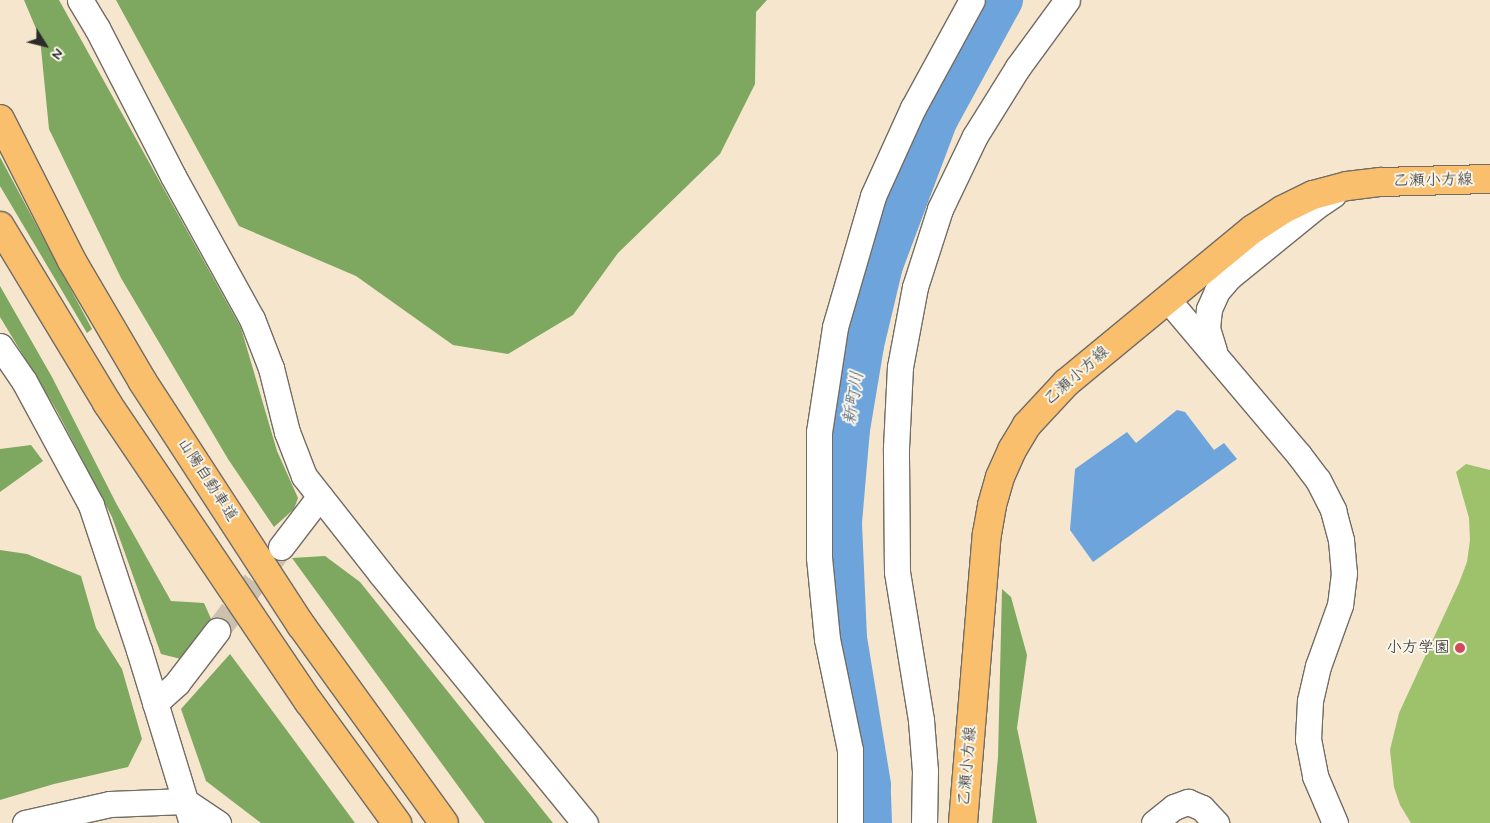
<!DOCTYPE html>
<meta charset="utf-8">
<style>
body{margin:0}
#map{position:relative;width:1490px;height:823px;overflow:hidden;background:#f5e6cd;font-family:Mynerve,"Klee One",sans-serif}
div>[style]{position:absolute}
.green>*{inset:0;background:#9ec16b}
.forest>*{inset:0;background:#7ea75f}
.water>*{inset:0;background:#6da4db}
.river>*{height:42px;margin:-21px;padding:0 21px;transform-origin:21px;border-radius:21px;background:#6da4db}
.minor-tunnel>*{height:25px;margin-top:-12.5px;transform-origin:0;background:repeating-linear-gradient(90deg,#cdc1ad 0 25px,transparent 0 37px)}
.roads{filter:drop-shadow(1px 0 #726c64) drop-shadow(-1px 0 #726c64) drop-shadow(0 1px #726c64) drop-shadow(0 -1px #726c64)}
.minor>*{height:25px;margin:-12.5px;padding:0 12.5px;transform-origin:12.5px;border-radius:12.5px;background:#fff}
.major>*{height:28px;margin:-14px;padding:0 14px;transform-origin:14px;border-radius:14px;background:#f9bf6c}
.highway>*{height:28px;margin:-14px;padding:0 14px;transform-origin:14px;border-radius:14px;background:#f9bf6c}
.dots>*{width:14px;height:14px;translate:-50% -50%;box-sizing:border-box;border:2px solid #fbf7ec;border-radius:50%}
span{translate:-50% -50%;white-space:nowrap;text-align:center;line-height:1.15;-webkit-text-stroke:4px #fbf7ec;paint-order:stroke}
.street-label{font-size:16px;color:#2b2b2b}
.poi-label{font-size:16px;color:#2b2b2b}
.right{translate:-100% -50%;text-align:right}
.water-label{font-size:18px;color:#455b71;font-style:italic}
.north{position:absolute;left:20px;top:20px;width:50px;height:50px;-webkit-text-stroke:4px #fbf7ec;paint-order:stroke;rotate:126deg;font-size:14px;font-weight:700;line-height:20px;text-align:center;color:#2b2b2b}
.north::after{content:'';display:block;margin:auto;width:18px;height:22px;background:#2b2b2b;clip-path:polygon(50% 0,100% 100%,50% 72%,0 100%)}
</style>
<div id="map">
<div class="green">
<i style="clip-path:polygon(1466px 464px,1490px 470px,1490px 823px,1411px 823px,1400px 805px,1394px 787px,1390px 750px,1399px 713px,1459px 583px,1467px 562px,1470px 540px,1469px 518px,1456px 472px)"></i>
</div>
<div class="forest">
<i style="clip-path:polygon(24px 0,59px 0,241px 328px,277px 451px,298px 498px,294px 509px,274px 527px,228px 459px,121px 278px,49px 129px,40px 38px)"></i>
<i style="clip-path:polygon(116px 0,767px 0,756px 12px,755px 84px,720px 154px,618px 253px,573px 315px,508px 354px,453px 345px,356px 276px,239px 226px)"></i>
<i style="clip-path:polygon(0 157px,92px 329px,87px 333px,0 186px)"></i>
<i style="clip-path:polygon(0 286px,52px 377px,116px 503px,171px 601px,204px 603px,212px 621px,181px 659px,161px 654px,112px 517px,57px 411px,0 317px)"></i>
<i style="clip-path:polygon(31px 445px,43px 461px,0 492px,0 449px)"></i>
<i style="clip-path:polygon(0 550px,27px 554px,81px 576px,96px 628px,122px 669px,142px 739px,128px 767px,54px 784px,0 800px)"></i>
<i style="clip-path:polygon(325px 556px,360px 582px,553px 823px,485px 823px,292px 558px)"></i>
<i style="clip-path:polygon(1002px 589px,1011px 597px,1027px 655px,1017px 728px,1037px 823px,992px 823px,998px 757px)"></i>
<i style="clip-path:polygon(230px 654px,285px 728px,355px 823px,261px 823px,206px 781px,181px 709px)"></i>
</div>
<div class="water">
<i style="clip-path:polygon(1177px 410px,1185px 412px,1214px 450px,1224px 443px,1237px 459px,1093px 562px,1070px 530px,1075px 469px,1127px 432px,1136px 443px)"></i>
</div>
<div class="river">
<i style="left:871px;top:823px;width:38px;rotate:-92deg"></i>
<i style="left:870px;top:785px;width:149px;rotate:-99.3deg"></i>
<i style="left:846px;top:638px;width:116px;rotate:-92.5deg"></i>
<i style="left:841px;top:522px;width:93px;rotate:-85.1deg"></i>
<i style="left:849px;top:429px;width:85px;rotate:-80.5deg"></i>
<i style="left:863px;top:345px;width:82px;rotate:-76.6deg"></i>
<i style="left:882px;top:265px;width:156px;rotate:-69.4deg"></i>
<i style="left:937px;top:119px;width:136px;rotate:-61.4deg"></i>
</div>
<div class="minor-tunnel">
<i style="left:217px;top:631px;width:106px;rotate:-52.7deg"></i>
</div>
<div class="roads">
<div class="minor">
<i style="left:80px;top:0;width:33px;rotate:59deg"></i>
<i style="left:97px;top:28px;width:166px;rotate:62.8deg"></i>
<i style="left:173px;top:176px;width:163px;rotate:61.1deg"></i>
<i style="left:252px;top:319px;width:53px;rotate:68.8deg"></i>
<i style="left:271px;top:368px;width:66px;rotate:76deg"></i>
<i style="left:287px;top:432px;width:47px;rotate:68.9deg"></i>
<i style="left:304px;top:476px;width:125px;rotate:51.8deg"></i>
<i style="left:381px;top:574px;width:322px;rotate:50.7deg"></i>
<i style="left:1168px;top:300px;width:203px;rotate:49.8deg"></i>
<i style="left:1299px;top:455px;width:31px;rotate:53deg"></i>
<i style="left:1318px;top:480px;width:34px;rotate:63deg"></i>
<i style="left:1333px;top:510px;width:31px;rotate:75deg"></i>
<i style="left:1341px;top:540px;width:33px;rotate:85deg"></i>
<i style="left:1344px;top:573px;width:32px;rotate:97deg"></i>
<i style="left:1340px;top:605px;width:65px;rotate:109.8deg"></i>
<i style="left:1318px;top:666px;width:36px;rotate:103deg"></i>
<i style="left:1310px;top:701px;width:38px;rotate:93deg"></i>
<i style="left:1308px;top:739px;width:38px;rotate:79deg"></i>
<i style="left:1315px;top:776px;width:51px;rotate:66.9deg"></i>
<i style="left:0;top:346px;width:42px;rotate:55.6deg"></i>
<i style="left:24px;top:381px;width:141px;rotate:61.6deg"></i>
<i style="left:91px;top:505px;width:153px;rotate:71.7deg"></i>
<i style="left:139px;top:650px;width:181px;rotate:73deg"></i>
<i style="left:1214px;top:351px;width:24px;rotate:-107deg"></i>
<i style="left:1207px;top:328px;width:19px;rotate:-84deg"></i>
<i style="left:1209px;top:309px;width:20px;rotate:-66deg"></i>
<i style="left:1217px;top:291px;width:18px;rotate:-49deg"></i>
<i style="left:1229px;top:277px;width:111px;rotate:-39.1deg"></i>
<i style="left:1315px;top:207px;width:22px;rotate:-34deg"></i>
<i style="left:281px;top:547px;width:64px;rotate:-52.6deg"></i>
<i style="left:155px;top:703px;width:30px;rotate:-42deg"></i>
<i style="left:177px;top:683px;width:66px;rotate:-52.4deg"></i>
<i style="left:25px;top:823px;width:87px;rotate:-12.6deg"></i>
<i style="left:110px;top:804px;width:75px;rotate:-2.3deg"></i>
<i style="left:185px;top:801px;width:40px;rotate:34deg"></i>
<i style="left:850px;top:823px;width:73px;rotate:-90deg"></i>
<i style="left:850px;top:750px;width:113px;rotate:-101.7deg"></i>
<i style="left:827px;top:639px;width:82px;rotate:-95.6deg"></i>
<i style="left:819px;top:557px;width:125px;rotate:-90deg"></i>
<i style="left:819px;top:432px;width:106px;rotate:-81.3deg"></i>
<i style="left:835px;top:327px;width:136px;rotate:-73.8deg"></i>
<i style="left:873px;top:196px;width:97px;rotate:-65.6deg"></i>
<i style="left:913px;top:108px;width:123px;rotate:-61.4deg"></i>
<i style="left:924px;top:823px;width:52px;rotate:-88.9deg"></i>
<i style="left:925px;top:771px;width:51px;rotate:-94.5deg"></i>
<i style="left:921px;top:720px;width:150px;rotate:-99.2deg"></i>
<i style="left:897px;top:572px;width:124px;rotate:-90.5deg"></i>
<i style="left:896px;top:448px;width:81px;rotate:-87.2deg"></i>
<i style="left:900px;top:367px;width:81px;rotate:-79.4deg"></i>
<i style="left:915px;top:287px;width:82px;rotate:-72.2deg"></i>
<i style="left:940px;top:209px;width:81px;rotate:-64.4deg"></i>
<i style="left:975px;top:136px;width:81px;rotate:-58.1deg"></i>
<i style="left:1018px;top:67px;width:83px;rotate:-53.8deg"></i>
<i style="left:1154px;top:823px;width:26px;rotate:-39deg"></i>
<i style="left:1174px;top:807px;width:15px;rotate:-20deg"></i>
<i style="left:1188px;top:802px;width:15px;rotate:23deg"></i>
<i style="left:1202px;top:808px;width:21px;rotate:47deg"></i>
</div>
<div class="major">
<i style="left:963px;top:823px;width:290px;rotate:-85.3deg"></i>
<i style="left:987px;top:534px;width:29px;rotate:-80deg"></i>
<i style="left:992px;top:505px;width:29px;rotate:-74deg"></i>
<i style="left:1000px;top:477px;width:30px;rotate:-66deg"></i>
<i style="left:1012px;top:450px;width:29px;rotate:-59deg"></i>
<i style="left:1027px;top:425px;width:57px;rotate:-47.1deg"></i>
<i style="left:1066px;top:383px;width:242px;rotate:-39.5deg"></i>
<i style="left:1253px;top:229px;width:35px;rotate:-33deg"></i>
<i style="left:1282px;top:210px;width:34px;rotate:-26deg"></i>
<i style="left:1313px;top:195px;width:35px;rotate:-15deg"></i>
<i style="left:1347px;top:186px;width:34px;rotate:-7deg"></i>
<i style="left:1381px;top:182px;width:109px;rotate:-1.6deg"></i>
</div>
<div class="highway">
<i style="left:0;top:119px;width:159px;rotate:63.1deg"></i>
<i style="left:72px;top:261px;width:140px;rotate:59.6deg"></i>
<i style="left:143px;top:382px;width:290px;rotate:57deg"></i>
<i style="left:301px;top:625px;width:244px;rotate:54.2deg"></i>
<i style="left:0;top:226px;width:207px;rotate:58.8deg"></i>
<i style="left:107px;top:403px;width:361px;rotate:56deg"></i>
<i style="left:309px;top:702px;width:150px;rotate:54deg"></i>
</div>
</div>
<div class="dots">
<i style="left:1460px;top:648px;background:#d1495b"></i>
</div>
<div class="street-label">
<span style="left:1433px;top:181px;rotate:-1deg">乙瀬小方線</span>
<span style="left:1077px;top:376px;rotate:-41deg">乙瀬小方線</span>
<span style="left:207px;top:480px;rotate:57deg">山陽自動車道</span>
<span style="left:968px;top:766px;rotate:-85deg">乙瀬小方線</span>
</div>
<div class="poi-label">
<span class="right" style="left:1450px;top:648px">小方学園</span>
</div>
<div class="water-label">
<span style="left:854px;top:398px;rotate:-81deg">新町川</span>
</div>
<div class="north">N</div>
</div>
